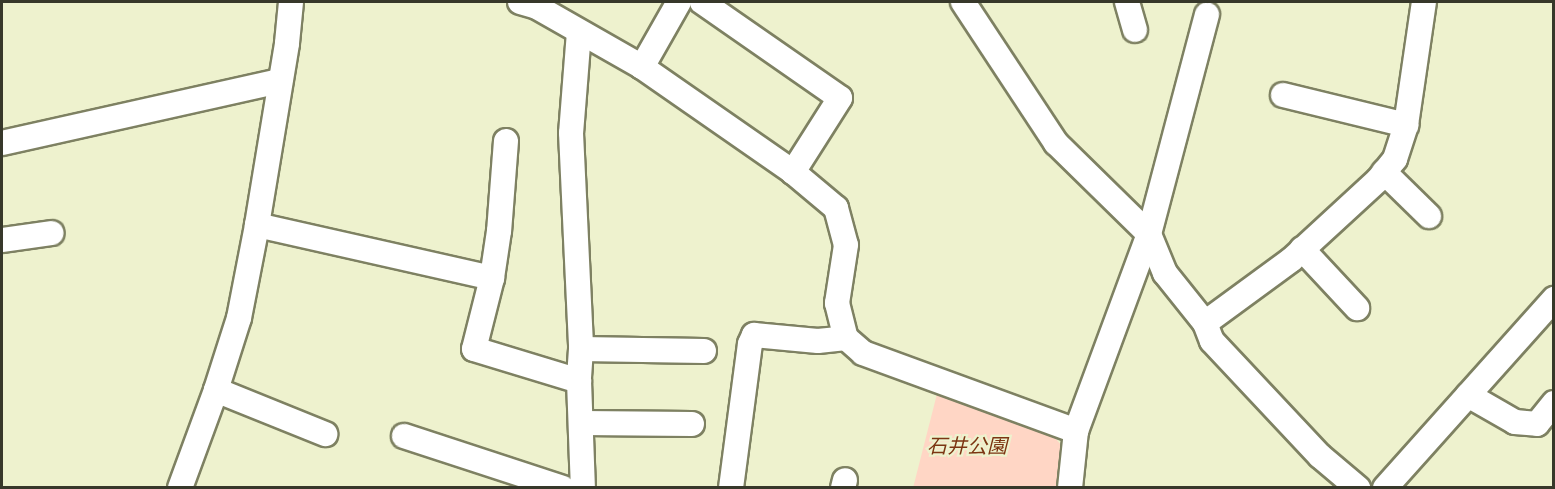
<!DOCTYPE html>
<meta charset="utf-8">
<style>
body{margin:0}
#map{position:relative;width:1555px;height:489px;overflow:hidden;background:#eef2ce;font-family:"IBM Plex Serif","Noto Sans JP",serif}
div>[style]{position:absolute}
.green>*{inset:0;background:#ffd6c5}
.roads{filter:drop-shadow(2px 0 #7e8162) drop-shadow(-2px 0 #7e8162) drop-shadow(0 2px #7e8162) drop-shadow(0 -2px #7e8162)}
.street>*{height:24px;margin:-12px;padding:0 12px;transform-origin:12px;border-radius:12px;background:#fff}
span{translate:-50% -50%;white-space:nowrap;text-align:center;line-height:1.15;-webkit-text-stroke:4.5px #eef2ce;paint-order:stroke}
.park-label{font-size:20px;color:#7c3512;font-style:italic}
.frame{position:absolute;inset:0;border:3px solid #37382a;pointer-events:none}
</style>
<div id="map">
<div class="green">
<i style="clip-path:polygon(937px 394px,1032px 419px,1049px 431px,1062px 446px,1056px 487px,913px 488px)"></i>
</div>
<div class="roads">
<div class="street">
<i style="left:520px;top:2px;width:18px;rotate:16deg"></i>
<i style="left:537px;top:7px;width:121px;rotate:29.7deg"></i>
<i style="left:642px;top:67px;width:184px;rotate:34.8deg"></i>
<i style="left:793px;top:172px;width:56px;rotate:39.9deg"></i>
<i style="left:836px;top:208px;width:38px;rotate:75deg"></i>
<i style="left:846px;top:245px;width:59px;rotate:98.8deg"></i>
<i style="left:837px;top:303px;width:36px;rotate:76deg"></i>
<i style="left:846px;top:338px;width:23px;rotate:41deg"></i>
<i style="left:863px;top:353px;width:227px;rotate:20.1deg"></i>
<i style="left:702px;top:2px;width:168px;rotate:34.8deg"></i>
<i style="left:840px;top:98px;width:88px;rotate:122.4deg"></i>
<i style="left:963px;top:2px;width:169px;rotate:56.6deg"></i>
<i style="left:1056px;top:143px;width:130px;rotate:44.4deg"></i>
<i style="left:1149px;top:234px;width:42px;rotate:67.7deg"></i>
<i style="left:1165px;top:273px;width:64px;rotate:51.3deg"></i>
<i style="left:1205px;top:323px;width:19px;rotate:69deg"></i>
<i style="left:1212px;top:341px;width:158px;rotate:46.8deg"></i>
<i style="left:1320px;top:456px;width:50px;rotate:40.1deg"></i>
<i style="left:1127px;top:2px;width:29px;rotate:74deg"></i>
<i style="left:579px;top:32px;width:101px;rotate:94.5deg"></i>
<i style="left:571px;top:133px;width:216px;rotate:87.3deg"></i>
<i style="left:581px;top:349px;width:32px;rotate:94deg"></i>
<i style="left:579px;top:381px;width:107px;rotate:87.9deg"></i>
<i style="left:642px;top:67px;width:75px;rotate:-60.4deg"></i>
<i style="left:1283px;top:95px;width:127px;rotate:13.7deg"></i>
<i style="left:506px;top:141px;width:90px;rotate:94.4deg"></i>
<i style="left:499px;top:231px;width:48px;rotate:98.5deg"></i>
<i style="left:492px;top:278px;width:73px;rotate:104.2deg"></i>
<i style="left:474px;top:349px;width:110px;rotate:16.9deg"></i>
<i style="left:2px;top:143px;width:285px;rotate:-12.6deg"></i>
<i style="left:1384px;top:172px;width:63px;rotate:44.4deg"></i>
<i style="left:257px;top:225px;width:241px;rotate:12.7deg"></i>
<i style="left:2px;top:240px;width:50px;rotate:-8deg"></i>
<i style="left:1302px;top:249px;width:81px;rotate:47deg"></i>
<i style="left:1205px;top:323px;width:107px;rotate:-36.2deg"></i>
<i style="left:1291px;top:260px;width:118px;rotate:-42.6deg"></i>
<i style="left:1378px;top:180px;width:27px;rotate:-51deg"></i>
<i style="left:1395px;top:159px;width:36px;rotate:-72deg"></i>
<i style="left:1406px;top:125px;width:124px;rotate:-81.7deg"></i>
<i style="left:581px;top:349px;width:123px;rotate:0.9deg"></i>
<i style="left:216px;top:390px;width:118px;rotate:22deg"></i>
<i style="left:1468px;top:395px;width:54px;rotate:29.9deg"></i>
<i style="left:1515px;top:422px;width:22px;rotate:5deg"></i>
<i style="left:1537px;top:424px;width:27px;rotate:-51deg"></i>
<i style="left:582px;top:423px;width:110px;rotate:0.5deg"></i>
<i style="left:404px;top:436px;width:167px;rotate:18.1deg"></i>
<i style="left:180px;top:488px;width:104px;rotate:-69.8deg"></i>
<i style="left:216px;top:390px;width:76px;rotate:-72.3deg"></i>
<i style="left:239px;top:318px;width:95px;rotate:-79deg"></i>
<i style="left:257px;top:225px;width:184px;rotate:-80.6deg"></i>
<i style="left:287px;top:43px;width:41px;rotate:-84.4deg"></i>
<i style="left:731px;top:488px;width:145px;rotate:-82.5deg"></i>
<i style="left:750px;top:344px;width:10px;rotate:-66deg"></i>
<i style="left:754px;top:335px;width:64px;rotate:5.4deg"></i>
<i style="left:818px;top:341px;width:28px;rotate:-6deg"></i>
<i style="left:843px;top:488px;width:8px;rotate:-76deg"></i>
<i style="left:1070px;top:488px;width:57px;rotate:-84deg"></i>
<i style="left:1076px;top:431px;width:210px;rotate:-69.7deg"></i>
<i style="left:1149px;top:234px;width:227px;rotate:-75.2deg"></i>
<i style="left:1385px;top:488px;width:254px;rotate:-48.2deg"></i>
</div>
</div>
<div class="park-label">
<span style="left:967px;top:445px">石井公園</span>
</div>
<div class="frame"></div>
</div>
